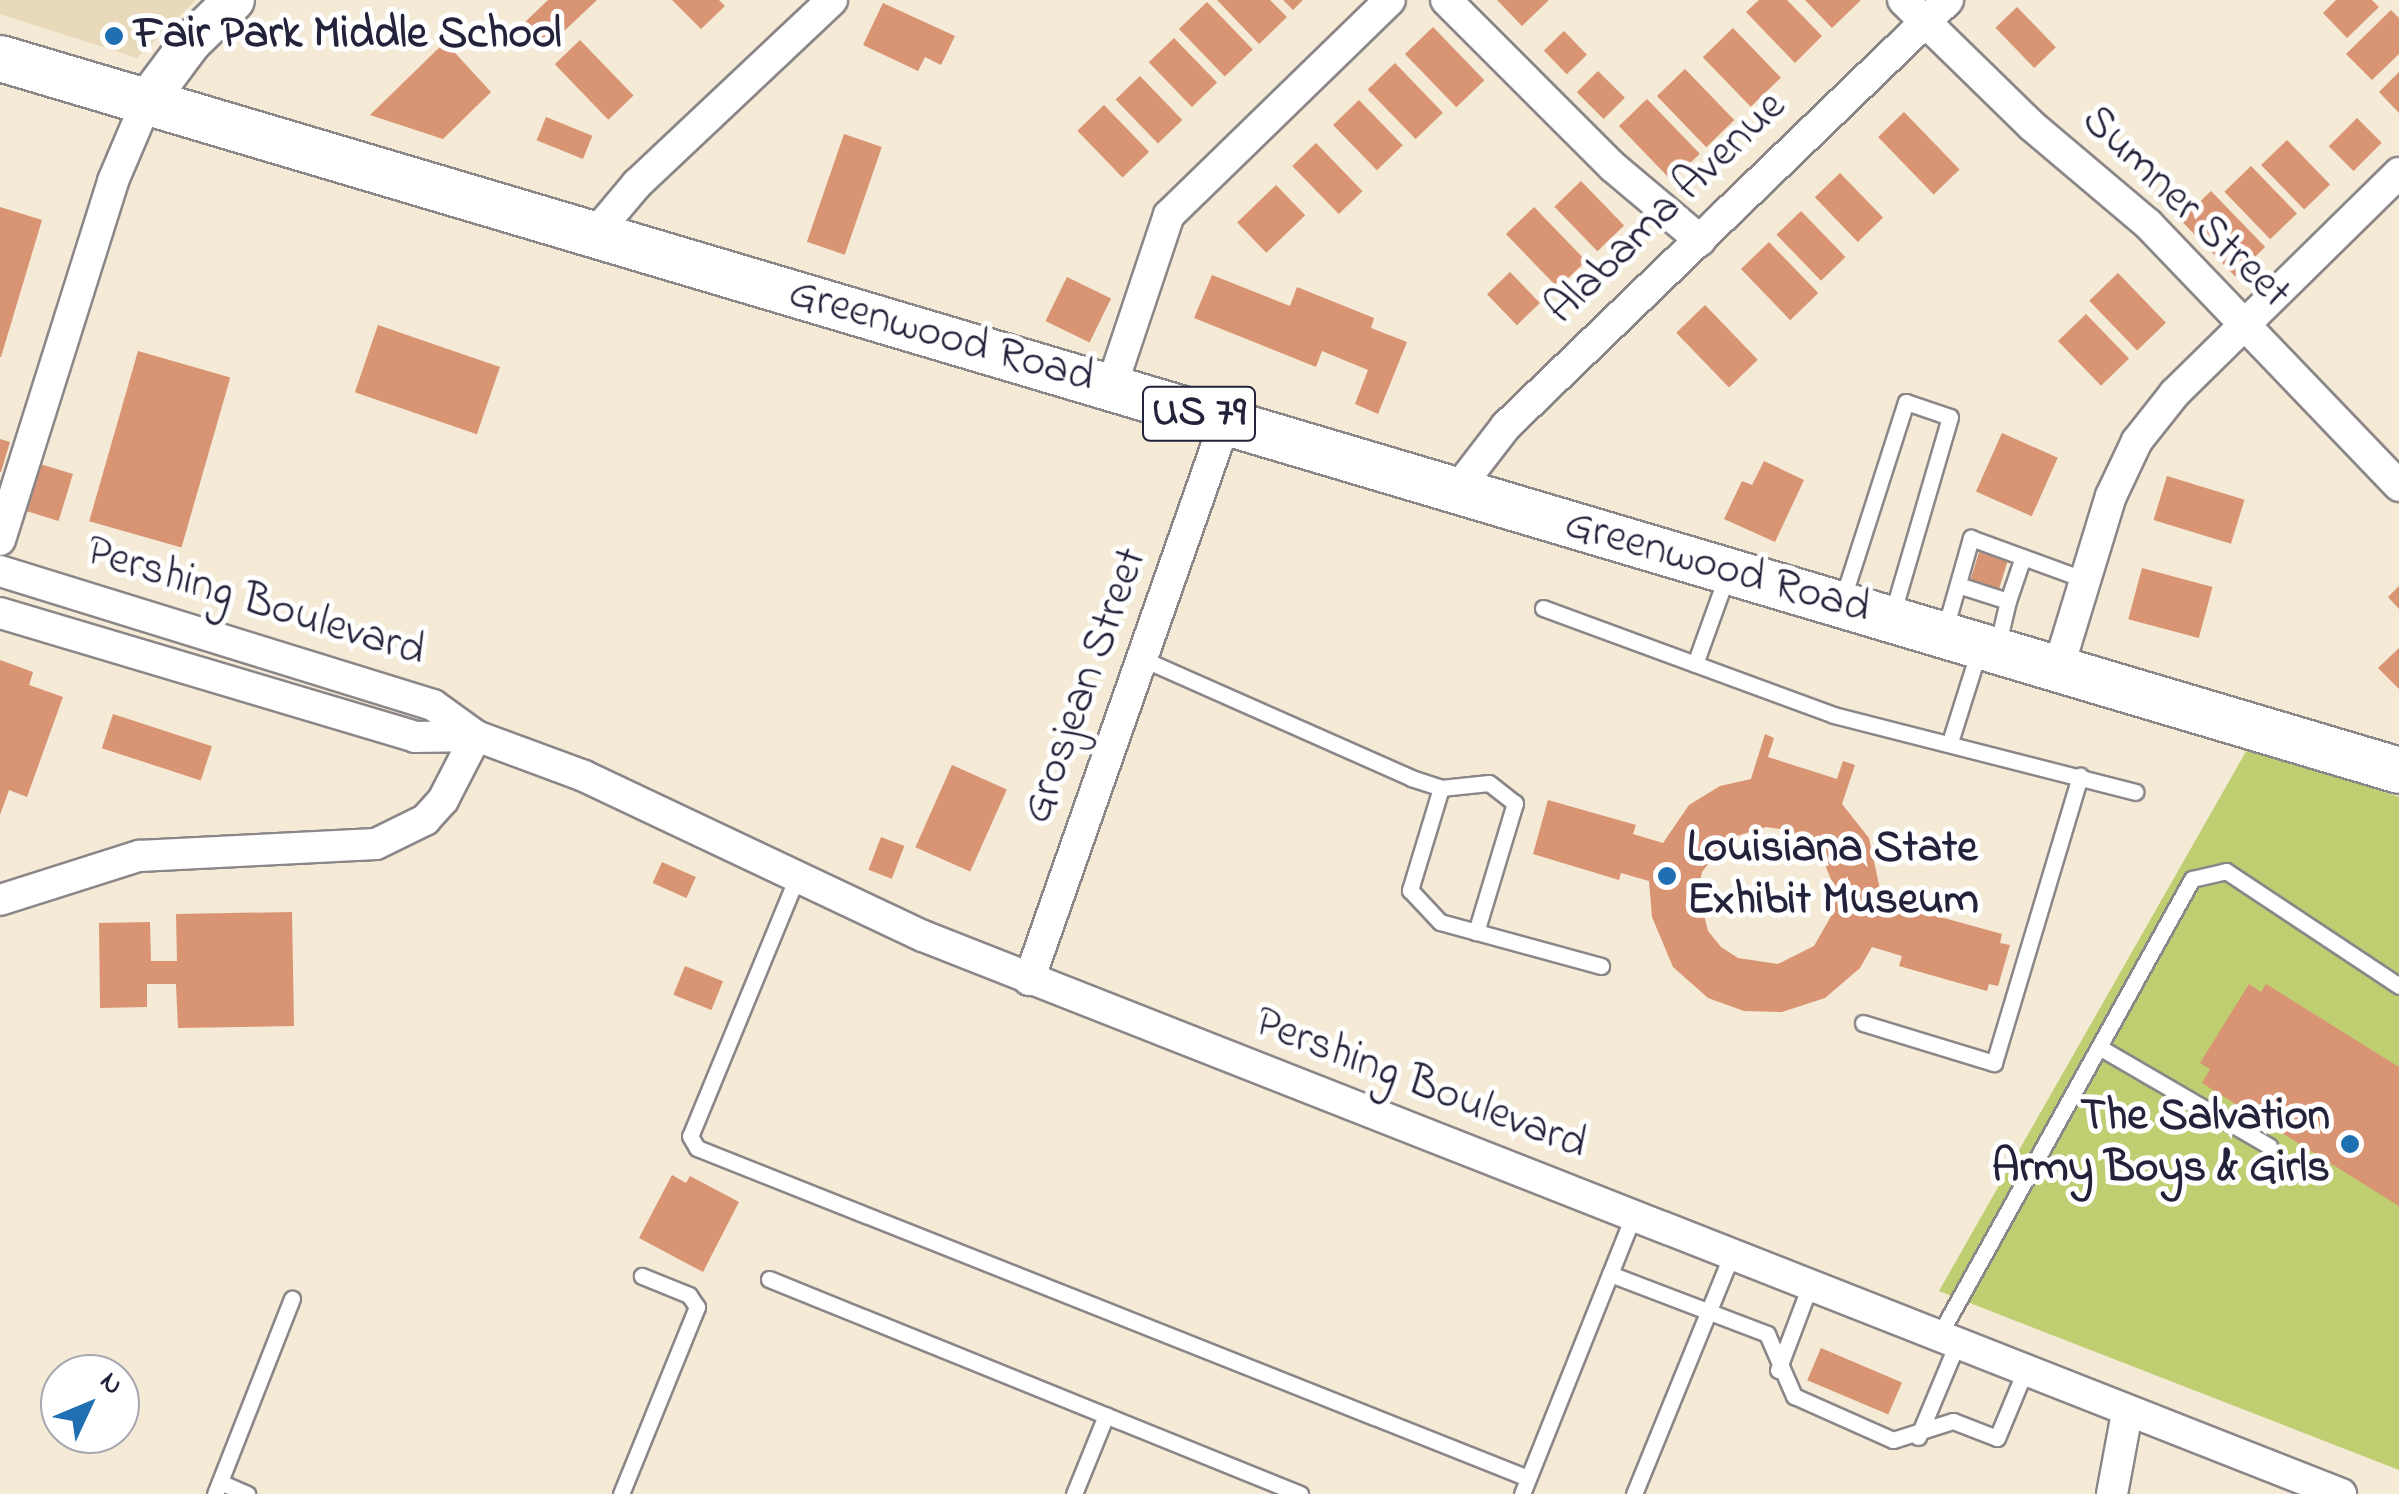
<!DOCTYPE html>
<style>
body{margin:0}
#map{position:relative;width:2399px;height:1494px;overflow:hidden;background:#f4ead5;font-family:"Indie Flower",sans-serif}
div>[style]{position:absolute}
.built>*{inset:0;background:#e8d9ba}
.green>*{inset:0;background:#bece71}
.building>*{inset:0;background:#d99473;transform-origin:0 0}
.roads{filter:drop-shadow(2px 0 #8b8688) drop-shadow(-2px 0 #8b8688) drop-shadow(0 2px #8b8688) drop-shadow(0 -2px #8b8688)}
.lane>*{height:15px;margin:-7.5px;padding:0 7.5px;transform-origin:7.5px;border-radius:7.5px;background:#fff}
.street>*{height:30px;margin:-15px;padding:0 15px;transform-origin:15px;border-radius:15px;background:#fff}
.secondary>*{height:40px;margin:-20px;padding:0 20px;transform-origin:20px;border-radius:20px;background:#fff}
.primary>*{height:45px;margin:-22.5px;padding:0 22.5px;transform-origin:22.5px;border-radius:22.5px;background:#fff}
.dots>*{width:28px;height:28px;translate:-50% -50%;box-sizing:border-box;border:5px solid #fff;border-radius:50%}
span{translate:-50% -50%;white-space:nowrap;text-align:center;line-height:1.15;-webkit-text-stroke:10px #fff;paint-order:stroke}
.shield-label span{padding:2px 8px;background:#fff;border:2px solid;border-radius:8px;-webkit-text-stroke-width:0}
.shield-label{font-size:42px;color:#22223b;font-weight:700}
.poi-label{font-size:45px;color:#22223b;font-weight:700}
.left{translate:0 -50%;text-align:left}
.right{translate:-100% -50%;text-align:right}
.street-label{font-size:45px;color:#22223b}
.north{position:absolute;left:40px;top:1354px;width:100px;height:100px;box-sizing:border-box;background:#fff;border:2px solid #a7a7b1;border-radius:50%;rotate:46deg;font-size:28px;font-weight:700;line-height:40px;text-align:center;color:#22223b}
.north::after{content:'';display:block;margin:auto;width:35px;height:45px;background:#1f6fb2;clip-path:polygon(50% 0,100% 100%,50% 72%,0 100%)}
</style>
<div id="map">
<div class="built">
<i style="clip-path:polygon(0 0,196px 0,137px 58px,0 14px)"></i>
</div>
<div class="green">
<i style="clip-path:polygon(2248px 748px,2399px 797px,2399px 1470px,1939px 1291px)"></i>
</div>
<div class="building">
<i style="clip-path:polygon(548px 0,597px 0,545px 49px,522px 25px)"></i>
<i style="clip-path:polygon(672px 0,719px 0,725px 6px,701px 29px)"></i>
<i style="clip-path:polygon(1217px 0,1270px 0,1287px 17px,1259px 44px)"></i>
<i style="clip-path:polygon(1283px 0,1303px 0,1293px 10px)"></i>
<i style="clip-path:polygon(1497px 0,1549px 0,1522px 26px)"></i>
<i style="clip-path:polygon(1759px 0,1787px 0,1822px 36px,1795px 63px,1746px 12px)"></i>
<i style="clip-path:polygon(1805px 0,1861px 0,1832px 28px)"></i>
<i style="clip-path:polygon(2336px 0,2372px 0,2379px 7px,2347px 38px,2323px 13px)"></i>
<i style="left:1207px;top:2px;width:66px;height:39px;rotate:46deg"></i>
<i style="clip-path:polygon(883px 3px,955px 36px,941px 65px,925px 57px,918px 71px,863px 45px)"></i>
<i style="left:2017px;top:7px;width:56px;height:30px;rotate:46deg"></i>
<i style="clip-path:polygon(2391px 10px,2399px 18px,2399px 54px,2372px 80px,2346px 54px)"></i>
<i style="left:1433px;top:27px;width:74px;height:39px;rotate:46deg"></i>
<i style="left:1733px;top:28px;width:69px;height:42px;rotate:46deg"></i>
<i style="left:1564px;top:31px;width:33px;height:28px;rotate:46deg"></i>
<i style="left:1174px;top:38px;width:62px;height:35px;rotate:46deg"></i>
<i style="left:580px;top:40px;width:77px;height:35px;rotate:46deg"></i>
<i style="clip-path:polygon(445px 42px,491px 92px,443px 139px,370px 115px)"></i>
<i style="left:1395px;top:63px;width:69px;height:38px;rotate:46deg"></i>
<i style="left:1685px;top:69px;width:71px;height:39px;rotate:46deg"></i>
<i style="left:1598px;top:71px;width:38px;height:30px;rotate:45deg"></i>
<i style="clip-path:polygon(2399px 72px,2399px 113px,2379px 92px)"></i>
<i style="left:1140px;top:76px;width:61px;height:34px;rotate:46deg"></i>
<i style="left:1647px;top:99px;width:76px;height:39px;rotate:46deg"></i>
<i style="left:1359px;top:100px;width:63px;height:36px;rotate:46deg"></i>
<i style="left:1104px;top:105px;width:65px;height:37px;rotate:46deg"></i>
<i style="left:1904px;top:112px;width:80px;height:36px;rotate:46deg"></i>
<i style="left:546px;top:117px;width:50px;height:25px;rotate:22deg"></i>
<i style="left:2357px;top:118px;width:35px;height:40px;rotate:45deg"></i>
<i style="left:844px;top:134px;width:40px;height:114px;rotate:19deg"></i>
<i style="left:2287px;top:140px;width:62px;height:36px;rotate:46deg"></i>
<i style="left:1316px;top:143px;width:67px;height:33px;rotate:46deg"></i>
<i style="left:2251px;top:166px;width:66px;height:37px;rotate:46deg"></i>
<i style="left:1840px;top:173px;width:62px;height:35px;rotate:46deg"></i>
<i style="left:1581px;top:181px;width:62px;height:37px;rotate:46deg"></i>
<i style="left:1276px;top:185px;width:42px;height:54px;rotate:46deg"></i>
<i style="left:2211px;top:191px;width:78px;height:42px;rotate:46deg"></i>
<i style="clip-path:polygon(0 207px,42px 220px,1px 357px,0 357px)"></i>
<i style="left:1534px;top:207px;width:75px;height:39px;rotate:46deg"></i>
<i style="left:1801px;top:211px;width:64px;height:34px;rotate:46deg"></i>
<i style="left:1769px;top:242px;width:71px;height:39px;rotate:46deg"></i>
<i style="left:1510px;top:272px;width:43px;height:32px;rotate:46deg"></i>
<i style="left:2118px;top:273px;width:69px;height:40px;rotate:46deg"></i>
<i style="clip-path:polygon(1212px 275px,1290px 306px,1297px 287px,1374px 318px,1371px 328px,1407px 342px,1378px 414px,1355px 404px,1368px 370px,1322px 351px,1316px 367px,1194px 318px)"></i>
<i style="left:1067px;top:277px;width:49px;height:49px;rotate:26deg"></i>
<i style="left:1705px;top:305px;width:76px;height:40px;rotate:46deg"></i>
<i style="left:2086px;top:314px;width:62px;height:39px;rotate:46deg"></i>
<i style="left:378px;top:325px;width:129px;height:71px;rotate:19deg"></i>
<i style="left:138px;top:351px;width:96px;height:177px;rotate:16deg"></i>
<i style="left:2002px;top:433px;width:61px;height:64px;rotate:24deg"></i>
<i style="clip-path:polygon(0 439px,10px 442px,1px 472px,0 472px)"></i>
<i style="left:27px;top:460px;width:48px;height:49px;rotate:17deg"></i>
<i style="clip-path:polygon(1764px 461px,1804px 480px,1775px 542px,1724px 519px,1742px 481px,1752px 485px)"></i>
<i style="left:2167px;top:476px;width:81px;height:46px;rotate:17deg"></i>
<i style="left:1979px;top:552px;width:30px;height:30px;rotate:17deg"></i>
<i style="left:2142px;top:568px;width:73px;height:53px;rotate:15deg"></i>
<i style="clip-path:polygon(2399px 586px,2399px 609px,2388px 597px)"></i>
<i style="clip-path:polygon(2399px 648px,2399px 689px,2378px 668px)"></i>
<i style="clip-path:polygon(0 660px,33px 672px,29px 685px,63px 697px,27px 797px,9px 790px,0 815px)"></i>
<i style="left:113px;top:714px;width:104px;height:36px;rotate:18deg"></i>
<i style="clip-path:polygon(evenodd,1765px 734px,1774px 738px,1768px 757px,1837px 779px,1843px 761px,1855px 765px,1842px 804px,1869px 838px,1884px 908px,1913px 917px,1915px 910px,2002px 934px,2000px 943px,2010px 945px,1998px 986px,1989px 984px,1987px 991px,1899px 966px,1902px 956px,1872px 947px,1860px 968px,1825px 998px,1782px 1012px,1744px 1011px,1708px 998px,1673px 967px,1652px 917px,1649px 881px,1621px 873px,1619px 880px,1533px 854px,1548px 800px,1636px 825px,1633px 834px,1663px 843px,1689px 805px,1720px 786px,1751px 779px,1765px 734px,1766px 827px,1786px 830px,1820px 853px,1836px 891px,1834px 911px,1814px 946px,1778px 964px,1738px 958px,1721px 947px,1708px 931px,1698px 891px,1702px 872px,1727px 839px,1766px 827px)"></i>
<i style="left:952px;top:765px;width:60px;height:90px;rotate:24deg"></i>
<i style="left:881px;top:837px;width:25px;height:35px;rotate:21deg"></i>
<i style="left:662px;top:862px;width:37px;height:23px;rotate:24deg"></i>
<i style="clip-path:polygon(292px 912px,294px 1026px,178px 1028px,176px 984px,147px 984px,147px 1007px,100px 1008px,99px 923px,150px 922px,151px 961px,177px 961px,176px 914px)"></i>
<i style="left:685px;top:966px;width:41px;height:31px;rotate:22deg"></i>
<i style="clip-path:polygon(2249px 984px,2261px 992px,2266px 984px,2399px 1067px,2399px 1206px,2202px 1083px,2210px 1069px,2200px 1063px)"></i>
<i style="clip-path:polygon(672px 1175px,686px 1183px,690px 1176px,739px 1202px,703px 1272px,639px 1238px)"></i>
<i style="left:1821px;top:1348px;width:88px;height:35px;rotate:23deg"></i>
</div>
<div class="roads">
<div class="lane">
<i style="left:1958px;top:585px;width:52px;rotate:17.7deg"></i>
<i style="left:2008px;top:601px;width:47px;rotate:103.4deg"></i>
<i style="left:1842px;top:601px;width:209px;rotate:-72.2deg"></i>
<i style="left:1906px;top:402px;width:46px;rotate:18.8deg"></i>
<i style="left:1950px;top:417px;width:206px;rotate:106.3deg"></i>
<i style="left:2008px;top:601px;width:46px;rotate:-71.2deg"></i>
<i style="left:1543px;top:608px;width:310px;rotate:20.2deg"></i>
<i style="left:1834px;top:715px;width:311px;rotate:14.3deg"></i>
<i style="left:1945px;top:629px;width:95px;rotate:-74.1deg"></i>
<i style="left:1971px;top:538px;width:122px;rotate:20.1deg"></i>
<i style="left:1143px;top:659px;width:293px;rotate:23.9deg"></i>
<i style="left:1411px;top:778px;width:32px;rotate:18deg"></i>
<i style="left:1441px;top:788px;width:48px;rotate:-5.9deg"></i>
<i style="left:1489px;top:783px;width:33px;rotate:38deg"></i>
<i style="left:1515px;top:803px;width:135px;rotate:106.8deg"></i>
<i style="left:1695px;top:664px;width:95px;rotate:-70.2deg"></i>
<i style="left:1950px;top:742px;width:96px;rotate:-72.5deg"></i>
<i style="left:1441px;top:788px;width:107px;rotate:106.9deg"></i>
<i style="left:1410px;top:890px;width:44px;rotate:46.8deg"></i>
<i style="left:1440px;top:922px;width:167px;rotate:15.3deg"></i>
<i style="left:797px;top:877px;width:280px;rotate:112.4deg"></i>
<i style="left:690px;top:1136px;width:14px;rotate:60deg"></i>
<i style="left:697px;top:1148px;width:894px;rotate:21.66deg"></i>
<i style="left:1863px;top:1023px;width:137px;rotate:17deg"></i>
<i style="left:1994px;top:1063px;width:300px;rotate:-73.3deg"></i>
<i style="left:2099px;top:1047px;width:197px;rotate:30.2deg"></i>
<i style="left:1610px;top:1274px;width:168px;rotate:20.9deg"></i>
<i style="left:1767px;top:1334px;width:68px;rotate:66.5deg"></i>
<i style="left:1794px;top:1396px;width:108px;rotate:24deg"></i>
<i style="left:1893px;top:1440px;width:63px;rotate:-17.6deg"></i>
<i style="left:1953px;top:1421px;width:47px;rotate:21.1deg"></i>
<i style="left:1997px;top:1438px;width:70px;rotate:-67.4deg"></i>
<i style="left:769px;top:1279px;width:573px;rotate:22.04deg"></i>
<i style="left:1937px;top:1339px;width:526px;rotate:-61deg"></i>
<i style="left:2192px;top:879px;width:35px;rotate:-13deg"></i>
<i style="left:2226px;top:871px;width:208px;rotate:33.6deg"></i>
<i style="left:1778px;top:1370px;width:88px;rotate:-69.3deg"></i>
<i style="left:1918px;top:1437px;width:99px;rotate:-67.3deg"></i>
<i style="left:220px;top:1482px;width:30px;rotate:24deg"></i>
<i style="left:215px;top:1494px;width:210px;rotate:-68.5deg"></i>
<i style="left:621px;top:1494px;width:202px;rotate:-67.9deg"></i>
<i style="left:697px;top:1307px;width:14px;rotate:-124deg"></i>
<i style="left:689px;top:1295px;width:51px;rotate:-158deg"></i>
<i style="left:1074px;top:1494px;width:85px;rotate:-67.9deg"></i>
<i style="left:1522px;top:1494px;width:298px;rotate:-68.2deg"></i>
<i style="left:1634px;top:1494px;width:257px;rotate:-67.8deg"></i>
</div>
<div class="street">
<i style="left:1446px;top:0;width:236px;rotate:45deg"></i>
<i style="left:1613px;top:167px;width:114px;rotate:40deg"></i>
<i style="left:1903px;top:0;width:180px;rotate:44.3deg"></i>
<i style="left:2032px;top:126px;width:152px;rotate:40.2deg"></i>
<i style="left:2148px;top:224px;width:363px;rotate:46.2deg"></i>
<i style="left:594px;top:235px;width:67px;rotate:-49.9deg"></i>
<i style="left:637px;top:184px;width:268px;rotate:-43.3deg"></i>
<i style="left:1111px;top:388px;width:182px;rotate:-71.5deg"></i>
<i style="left:1169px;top:215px;width:308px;rotate:-44.2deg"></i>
<i style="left:1456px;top:491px;width:82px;rotate:-52.4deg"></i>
<i style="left:1506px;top:426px;width:614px;rotate:-43.94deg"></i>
<i style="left:0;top:540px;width:376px;rotate:-72.5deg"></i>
<i style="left:113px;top:181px;width:87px;rotate:-67deg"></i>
<i style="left:0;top:571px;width:453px;rotate:17.2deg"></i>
<i style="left:433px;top:705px;width:53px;rotate:35.8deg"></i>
<i style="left:476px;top:736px;width:115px;rotate:20.3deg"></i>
<i style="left:584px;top:776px;width:375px;rotate:25.3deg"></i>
<i style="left:923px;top:936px;width:1524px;rotate:21.48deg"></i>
<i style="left:0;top:613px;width:433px;rotate:16.6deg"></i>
<i style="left:415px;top:737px;width:61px;rotate:-0.9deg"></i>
<i style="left:2058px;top:669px;width:181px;rotate:-73deg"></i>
<i style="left:2111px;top:496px;width:61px;rotate:-64.7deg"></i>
<i style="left:2137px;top:441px;width:61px;rotate:-51.6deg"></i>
<i style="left:2175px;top:393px;width:314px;rotate:-44.5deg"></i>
<i style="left:0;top:900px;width:146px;rotate:-17.6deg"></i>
<i style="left:139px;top:856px;width:237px;rotate:-2.9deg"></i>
<i style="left:376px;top:844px;width:55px;rotate:-26.1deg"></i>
<i style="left:425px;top:820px;width:27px;rotate:-48deg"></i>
<i style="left:443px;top:800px;width:72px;rotate:-62.7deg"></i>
<i style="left:1029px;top:980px;width:591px;rotate:-70.65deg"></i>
<i style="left:2112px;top:1494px;width:82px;rotate:-79.5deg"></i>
</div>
<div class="secondary">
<i style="left:147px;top:101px;width:74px;rotate:-53.3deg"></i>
<i style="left:191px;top:42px;width:60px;rotate:-44.3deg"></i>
</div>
<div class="primary">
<i style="left:0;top:58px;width:2502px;rotate:16.53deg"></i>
</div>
</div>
<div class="dots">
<i style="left:114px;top:36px;background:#1f6fb2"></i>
<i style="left:1667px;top:876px;background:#1f6fb2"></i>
<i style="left:2350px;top:1144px;background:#1f6fb2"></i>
</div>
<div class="shield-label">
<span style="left:1199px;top:414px">US 79</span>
</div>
<div class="poi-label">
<span class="left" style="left:134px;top:36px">Fair Park Middle School</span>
<span class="left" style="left:1687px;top:876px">Louisiana State<br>Exhibit Museum</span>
<span class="right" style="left:2330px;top:1144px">The Salvation<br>Army Boys &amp; Girls</span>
</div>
<div class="street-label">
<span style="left:2185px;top:208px;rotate:44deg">Sumner Street</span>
<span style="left:1667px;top:209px;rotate:-44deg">Alabama Avenue</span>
<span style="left:941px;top:337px;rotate:16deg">Greenwood Road</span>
<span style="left:1717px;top:568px;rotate:16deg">Greenwood Road</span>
<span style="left:255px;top:603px;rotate:17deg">Pershing Boulevard</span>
<span style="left:1086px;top:686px;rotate:-70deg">Grosjean Street</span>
<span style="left:1420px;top:1085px;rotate:21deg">Pershing Boulevard</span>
</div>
<div class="north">N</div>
</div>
